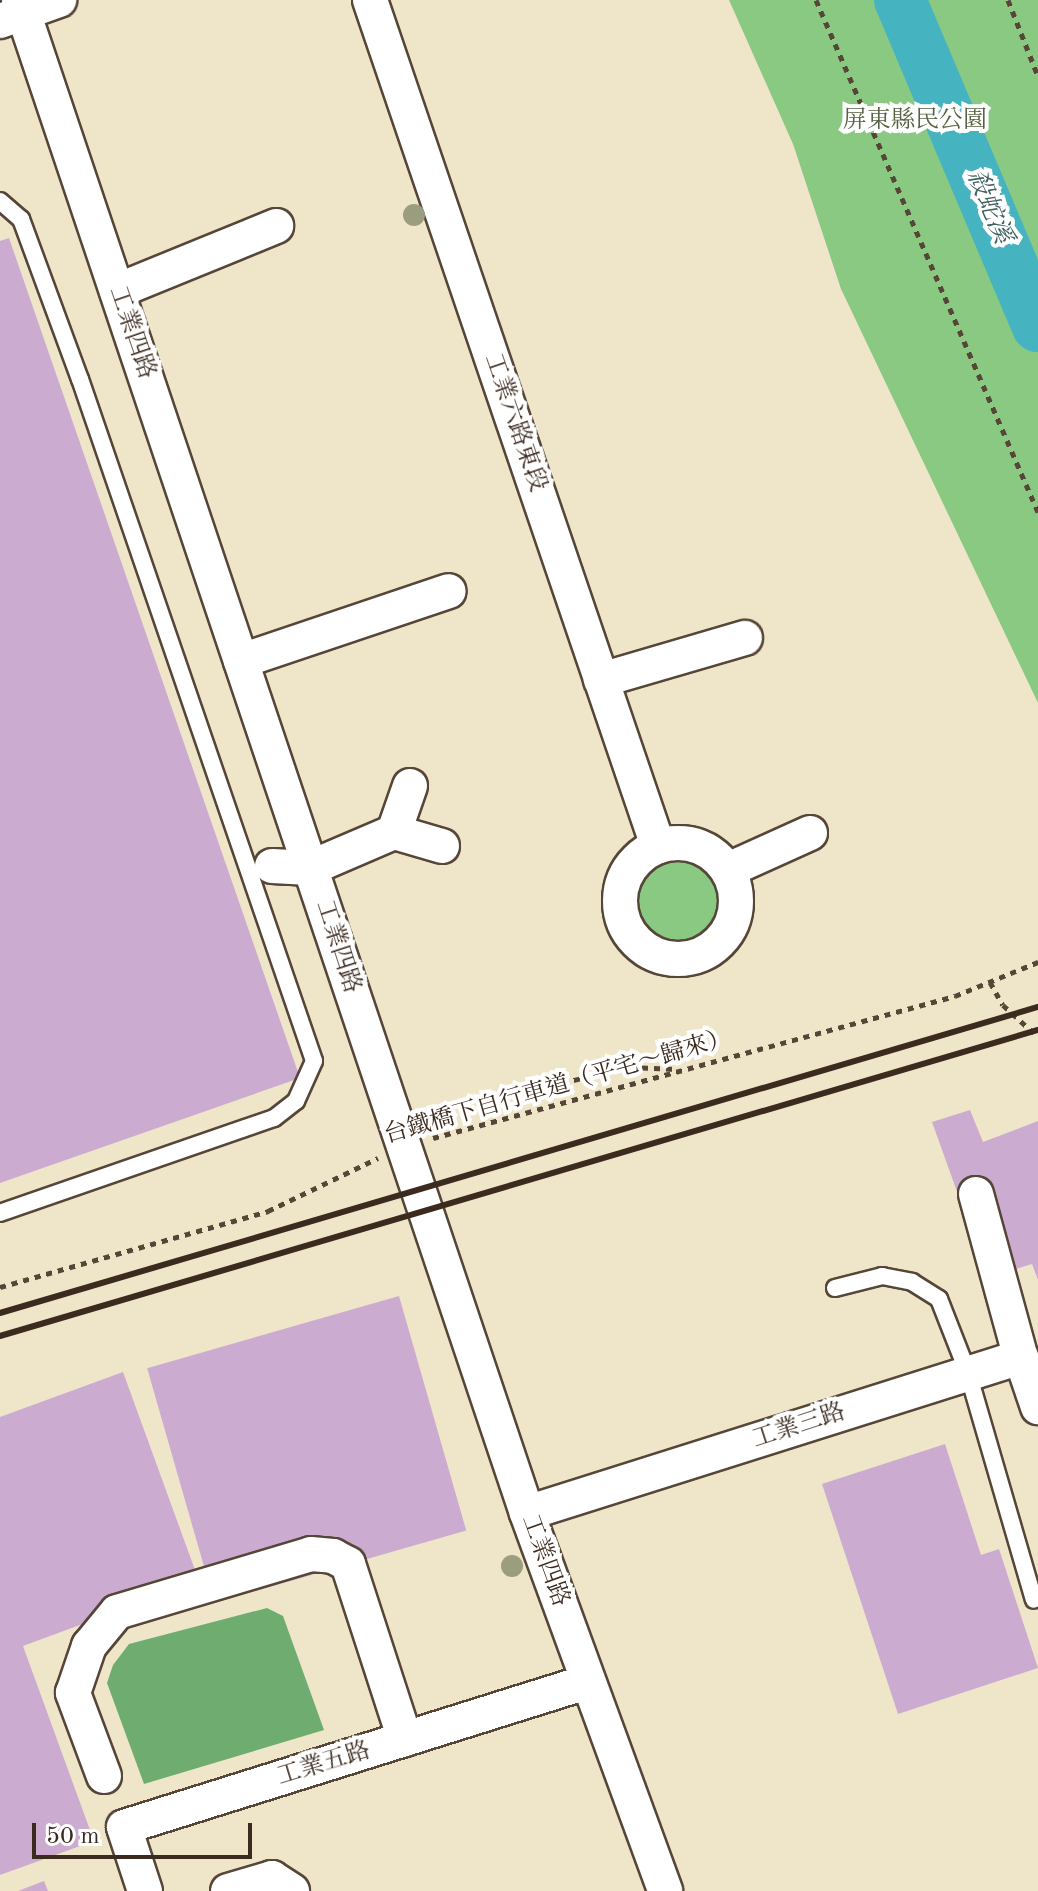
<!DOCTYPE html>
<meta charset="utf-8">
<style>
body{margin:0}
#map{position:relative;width:1038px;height:1891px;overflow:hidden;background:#efe6ca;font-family:"Old Standard TT","Noto Serif TC",serif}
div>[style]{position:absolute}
.green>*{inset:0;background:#89c981}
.round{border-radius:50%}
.forest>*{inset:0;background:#6ead6f}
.river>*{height:52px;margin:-26px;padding:0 26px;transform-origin:26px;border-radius:26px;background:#45b3c0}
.building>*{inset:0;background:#ccabd1;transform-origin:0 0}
.path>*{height:5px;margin-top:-2.5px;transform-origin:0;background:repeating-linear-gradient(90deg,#564638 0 6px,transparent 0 12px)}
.roads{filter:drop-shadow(2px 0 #564638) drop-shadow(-2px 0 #564638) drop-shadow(0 2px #564638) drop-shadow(0 -2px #564638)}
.lane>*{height:16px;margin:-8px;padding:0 8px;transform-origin:8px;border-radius:8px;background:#fff}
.street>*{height:34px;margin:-17px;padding:0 17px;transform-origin:17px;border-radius:17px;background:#fff}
.street>.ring{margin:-17px;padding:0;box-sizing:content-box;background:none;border:34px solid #fff;border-radius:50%}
.rail>*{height:6px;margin:-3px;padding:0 3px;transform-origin:3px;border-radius:3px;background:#3b2a1e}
.trees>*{width:22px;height:22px;margin:-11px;border-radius:50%;background:#9b9d7f}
span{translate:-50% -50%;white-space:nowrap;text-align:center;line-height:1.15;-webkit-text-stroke:8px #fff;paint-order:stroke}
.park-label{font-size:24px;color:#566241}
.street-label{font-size:24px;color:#3b2a1e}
.water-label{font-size:26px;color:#3f615f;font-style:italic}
.scale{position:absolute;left:32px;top:1823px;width:220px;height:36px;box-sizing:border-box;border:4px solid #3b2a1e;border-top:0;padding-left:10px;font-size:24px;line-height:28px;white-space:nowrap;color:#3b2a1e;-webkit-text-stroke:6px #fff;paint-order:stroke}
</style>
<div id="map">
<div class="green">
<i style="clip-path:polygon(729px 0,1038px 0,1038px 703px,841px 289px,793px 144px)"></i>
<i class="round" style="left:620px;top:843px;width:116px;height:116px"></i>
</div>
<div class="forest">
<i style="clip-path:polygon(267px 1608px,283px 1616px,324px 1730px,144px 1784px,107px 1683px,113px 1665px,129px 1644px)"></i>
</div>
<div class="river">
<i style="left:900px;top:0;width:354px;rotate:67.1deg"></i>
</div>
<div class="building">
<i style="clip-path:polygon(9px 238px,300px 1078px,0 1183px,0 241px)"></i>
<i style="clip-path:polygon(970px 1110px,983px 1142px,1038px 1121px,1038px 1280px,1032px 1264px,988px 1278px,932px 1122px)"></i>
<i style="left:399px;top:1296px;width:244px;height:262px;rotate:74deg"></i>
<i style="clip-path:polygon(123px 1372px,199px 1581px,23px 1646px,94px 1841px,0 1875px,0 1417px)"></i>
<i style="clip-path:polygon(945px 1444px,981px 1555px,999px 1549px,1038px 1668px,898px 1714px,822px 1484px)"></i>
<i style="clip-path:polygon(44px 1881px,48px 1891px,18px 1891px)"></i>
</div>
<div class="path">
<i style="left:816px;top:0;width:558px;rotate:66.56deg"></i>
<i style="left:1008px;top:0;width:82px;rotate:68.5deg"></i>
<i style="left:990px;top:982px;width:26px;rotate:61deg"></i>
<i style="left:1003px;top:1005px;width:47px;rotate:42.4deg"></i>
<i style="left:492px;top:1099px;width:142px;rotate:-13.1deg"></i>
<i style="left:630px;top:1067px;width:47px;rotate:2.4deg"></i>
<i style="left:433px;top:1138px;width:541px;rotate:-15.22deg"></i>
<i style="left:955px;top:996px;width:90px;rotate:-22.3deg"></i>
<i style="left:0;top:1287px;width:279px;rotate:-15.8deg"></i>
<i style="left:268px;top:1211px;width:122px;rotate:-25.7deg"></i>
</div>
<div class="roads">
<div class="lane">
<i style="left:0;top:201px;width:28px;rotate:41deg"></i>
<i style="left:21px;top:219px;width:171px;rotate:69.8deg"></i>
<i style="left:80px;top:379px;width:721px;rotate:71.06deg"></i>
<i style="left:314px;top:1061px;width:44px;rotate:114.2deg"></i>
<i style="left:296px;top:1101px;width:28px;rotate:142deg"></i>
<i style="left:274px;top:1118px;width:290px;rotate:160.9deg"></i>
<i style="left:835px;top:1288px;width:49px;rotate:-14.3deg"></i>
<i style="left:882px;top:1276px;width:31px;rotate:11deg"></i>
<i style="left:912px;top:1282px;width:32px;rotate:32deg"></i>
<i style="left:939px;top:1299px;width:79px;rotate:68.6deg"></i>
<i style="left:968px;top:1373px;width:236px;rotate:73.8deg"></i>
</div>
<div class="street">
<i style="left:19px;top:0;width:1596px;rotate:71.44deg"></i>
<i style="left:527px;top:1513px;width:402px;rotate:69.9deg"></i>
<i style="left:370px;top:0;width:894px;rotate:71.2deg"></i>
<i style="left:0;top:21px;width:63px;rotate:-19.6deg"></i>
<i style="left:117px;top:291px;width:172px;rotate:-22.2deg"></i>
<i style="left:241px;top:661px;width:219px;rotate:-18.6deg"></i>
<i style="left:601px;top:680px;width:150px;rotate:-16.3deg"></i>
<i style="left:410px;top:786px;width:49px;rotate:109.2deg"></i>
<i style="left:394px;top:832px;width:50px;rotate:16.3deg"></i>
<i class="ring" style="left:620px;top:843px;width:82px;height:82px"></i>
<i style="left:272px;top:866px;width:38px;rotate:3deg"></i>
<i style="left:310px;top:868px;width:91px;rotate:-23.2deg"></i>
<i style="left:728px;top:870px;width:90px;rotate:-24.3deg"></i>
<i style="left:976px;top:1194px;width:170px;rotate:74.7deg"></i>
<i style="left:527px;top:1513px;width:518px;rotate:-17.53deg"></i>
<i style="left:1021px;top:1357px;width:53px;rotate:71.2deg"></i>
<i style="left:104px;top:1776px;width:89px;rotate:-110.5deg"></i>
<i style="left:73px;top:1693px;width:50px;rotate:-71.2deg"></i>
<i style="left:89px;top:1646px;width:44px;rotate:-50.5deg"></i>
<i style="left:117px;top:1612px;width:202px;rotate:-16.6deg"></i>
<i style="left:311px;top:1554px;width:22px;rotate:5deg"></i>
<i style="left:333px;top:1556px;width:17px;rotate:28deg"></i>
<i style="left:348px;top:1564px;width:184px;rotate:72deg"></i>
<i style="left:145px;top:1891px;width:67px;rotate:-108.2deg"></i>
<i style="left:124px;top:1827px;width:486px;rotate:-17.4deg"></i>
<i style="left:228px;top:1891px;width:46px;rotate:-16.5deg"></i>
<i style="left:272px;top:1878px;width:24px;rotate:33deg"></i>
</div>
</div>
<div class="rail">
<i style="left:0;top:1313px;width:1082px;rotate:-16.43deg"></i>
<i style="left:0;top:1336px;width:1082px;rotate:-16.43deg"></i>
</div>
<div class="trees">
<i style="left:414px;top:215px"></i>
<i style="left:512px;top:1566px"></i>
</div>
<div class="park-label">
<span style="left:915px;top:122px">屏東縣民公園</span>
</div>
<div class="street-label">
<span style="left:131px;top:333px;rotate:71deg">工業四路</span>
<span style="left:514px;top:423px;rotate:71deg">工業六路東段</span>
<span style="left:337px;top:947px;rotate:72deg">工業四路</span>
<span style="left:558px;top:1088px;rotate:-16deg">台鐵橋下自行車道（平宅～歸來）</span>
<span style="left:799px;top:1427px;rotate:-18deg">工業三路</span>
<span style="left:544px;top:1561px;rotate:70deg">工業四路</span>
<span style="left:324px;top:1765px;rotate:-17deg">工業五路</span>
</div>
<div class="water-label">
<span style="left:988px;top:207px;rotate:67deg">殺蛇溪</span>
</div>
<div class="scale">50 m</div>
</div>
